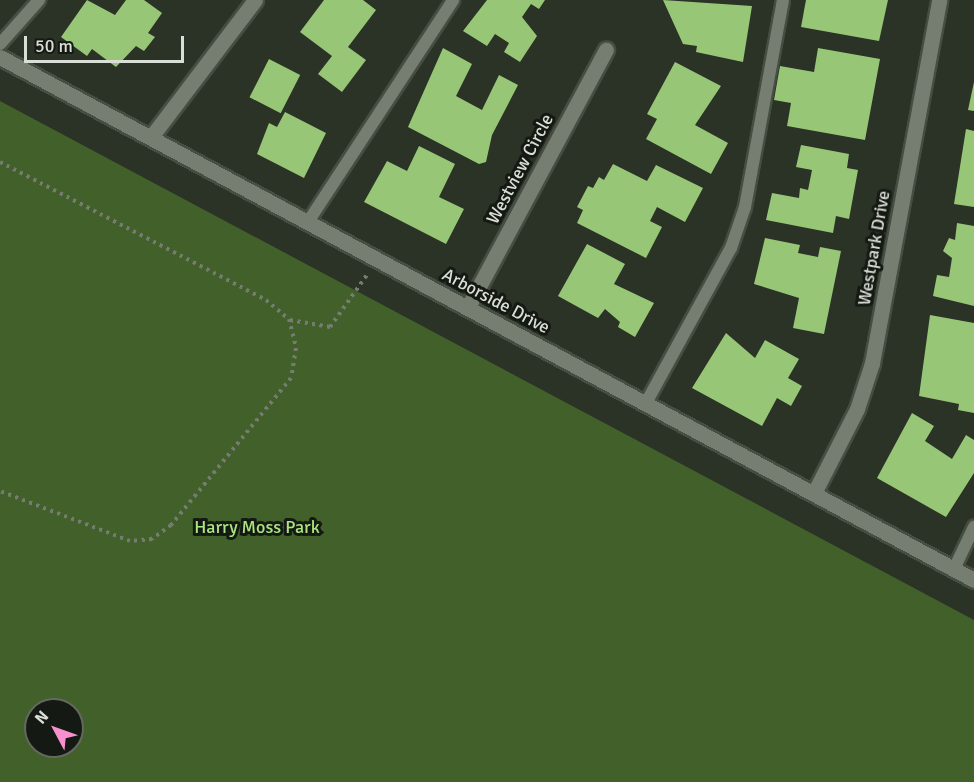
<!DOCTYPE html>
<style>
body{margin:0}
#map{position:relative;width:974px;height:782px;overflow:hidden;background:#2b3226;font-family:Signika,sans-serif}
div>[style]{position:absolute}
.green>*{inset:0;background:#42612a}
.building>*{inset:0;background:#98c677;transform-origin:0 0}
.path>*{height:4px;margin-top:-2px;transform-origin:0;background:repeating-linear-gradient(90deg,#767c71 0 3px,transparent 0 7.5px)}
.roads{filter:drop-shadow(2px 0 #464d42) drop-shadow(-2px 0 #464d42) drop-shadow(0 2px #464d42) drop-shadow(0 -2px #464d42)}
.service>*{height:12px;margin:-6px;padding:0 6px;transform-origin:6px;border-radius:6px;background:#757e70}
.minor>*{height:15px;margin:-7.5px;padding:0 7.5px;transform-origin:7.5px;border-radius:7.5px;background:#757e70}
.tertiary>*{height:15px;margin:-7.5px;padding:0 7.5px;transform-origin:7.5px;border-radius:7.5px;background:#757e70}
span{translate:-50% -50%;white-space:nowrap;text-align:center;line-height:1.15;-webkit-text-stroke:6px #151913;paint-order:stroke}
.street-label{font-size:18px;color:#d9ded6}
.park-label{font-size:18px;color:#abe67f}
.north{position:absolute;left:24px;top:698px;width:60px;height:60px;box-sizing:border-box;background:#151913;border:2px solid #636861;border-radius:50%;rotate:311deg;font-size:16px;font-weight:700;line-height:24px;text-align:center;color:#d9ded6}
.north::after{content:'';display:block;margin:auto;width:21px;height:27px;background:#f690cf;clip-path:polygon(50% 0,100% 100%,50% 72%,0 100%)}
.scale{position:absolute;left:24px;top:36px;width:160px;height:27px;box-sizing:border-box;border:3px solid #d9ded6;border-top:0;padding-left:8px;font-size:18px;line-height:21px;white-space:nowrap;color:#d9ded6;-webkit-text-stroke:4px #151913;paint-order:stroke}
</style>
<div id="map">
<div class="green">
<i style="clip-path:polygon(evenodd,0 101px,974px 620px,974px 782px,0 782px,0 101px,36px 710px,72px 710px,72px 746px,36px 746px,36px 710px)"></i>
</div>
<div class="building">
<i style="clip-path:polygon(87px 0,115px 15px,126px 0,144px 0,162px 13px,148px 33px,155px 37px,144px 51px,136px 46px,116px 67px,92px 49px,87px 56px,61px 37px)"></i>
<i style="clip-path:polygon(324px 0,363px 0,376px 10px,348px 47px,366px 60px,342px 92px,318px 74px,332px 56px,300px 32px)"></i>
<i style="clip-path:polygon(487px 0,545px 0,539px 9px,531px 4px,522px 17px,537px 36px,520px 62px,504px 52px,509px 43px,495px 34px,487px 46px,463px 31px)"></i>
<i style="clip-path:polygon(663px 0,752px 6px,743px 62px,696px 52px,697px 46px,683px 44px)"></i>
<i style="clip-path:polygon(806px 0,888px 0,879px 41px,801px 27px)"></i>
<i style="clip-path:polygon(443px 48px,472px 64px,456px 96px,482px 110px,499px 75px,518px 85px,492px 135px,486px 162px,479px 164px,408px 127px)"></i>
<i style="clip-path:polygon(818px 48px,880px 59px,865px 140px,787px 126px,791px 103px,774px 100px,780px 66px,814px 72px)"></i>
<i style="left:269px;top:59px;width:35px;height:43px;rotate:27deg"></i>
<i style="clip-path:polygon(675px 62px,721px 86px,695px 125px,728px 143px,711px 174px,646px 139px,657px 119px,647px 114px)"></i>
<i style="clip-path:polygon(974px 82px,974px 111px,968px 110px)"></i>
<i style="clip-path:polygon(285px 112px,326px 133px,304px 178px,257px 154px,269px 123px,277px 127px)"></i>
<i style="clip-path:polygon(966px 129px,974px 131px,974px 207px,954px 204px)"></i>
<i style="clip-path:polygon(801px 145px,849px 154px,847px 168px,858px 170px,849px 219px,836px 216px,833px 233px,766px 220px,772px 193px,799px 198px,800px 188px,808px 190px,812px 170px,796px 167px)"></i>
<i style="clip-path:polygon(419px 146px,455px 164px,439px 197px,464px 209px,446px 244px,364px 202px,387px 161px,407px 171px)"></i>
<i style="clip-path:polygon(613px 164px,647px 181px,656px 165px,703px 188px,685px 222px,657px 207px,650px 221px,662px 227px,646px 258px,577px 223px,583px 210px,577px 207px,588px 186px,593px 188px,599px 177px,604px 180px)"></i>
<i style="clip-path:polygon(957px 223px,974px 226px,974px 306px,933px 296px,937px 275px,949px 277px,952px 258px,943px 251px,949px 238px,955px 240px)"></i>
<i style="clip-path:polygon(765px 238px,800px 245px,798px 253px,818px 257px,820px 247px,841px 251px,824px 334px,793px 328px,799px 298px,754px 284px)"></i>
<i style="clip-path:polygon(587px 244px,625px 264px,614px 284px,654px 303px,635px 337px,618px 327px,620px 322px,605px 309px,598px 318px,558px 296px)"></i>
<i style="clip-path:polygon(930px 315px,974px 323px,974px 413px,958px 410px,959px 404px,919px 396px)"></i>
<i style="clip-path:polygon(726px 333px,755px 358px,765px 340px,799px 359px,788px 378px,802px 386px,791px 406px,777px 398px,762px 426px,692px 388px)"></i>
<i style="clip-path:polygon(912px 413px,934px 426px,925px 441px,952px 459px,966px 435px,974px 440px,974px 473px,946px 517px,877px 478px)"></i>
</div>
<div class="path">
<i style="left:0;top:162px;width:300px;rotate:27.4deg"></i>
<i style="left:266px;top:300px;width:30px;rotate:40deg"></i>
<i style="left:289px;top:319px;width:30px;rotate:76deg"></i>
<i style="left:296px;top:348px;width:30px;rotate:99deg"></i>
<i style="left:291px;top:378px;width:190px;rotate:129.2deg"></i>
<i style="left:171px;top:525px;width:24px;rotate:144deg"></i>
<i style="left:152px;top:539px;width:22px;rotate:175deg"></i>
<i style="left:130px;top:541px;width:139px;rotate:-159deg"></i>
<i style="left:290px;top:320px;width:41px;rotate:9.9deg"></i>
<i style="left:330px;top:327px;width:67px;rotate:-54.7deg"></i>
</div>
<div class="roads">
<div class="service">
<i style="left:0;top:44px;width:59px;rotate:-48.4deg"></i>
<i style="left:308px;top:222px;width:265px;rotate:-56.8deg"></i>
<i style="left:646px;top:403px;width:177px;rotate:-61.3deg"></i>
<i style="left:731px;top:248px;width:43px;rotate:-71.1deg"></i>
<i style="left:745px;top:207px;width:210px;rotate:-79.6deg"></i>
<i style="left:954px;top:569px;width:47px;rotate:-64.5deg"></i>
</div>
<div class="minor">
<i style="left:151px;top:137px;width:172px;rotate:-52.8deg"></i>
<i style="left:468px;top:307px;width:292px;rotate:-61.8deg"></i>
<i style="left:814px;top:493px;width:94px;rotate:-62.9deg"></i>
<i style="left:857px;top:409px;width:48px;rotate:-71.9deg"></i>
<i style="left:872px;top:363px;width:369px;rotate:-79.5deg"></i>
</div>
<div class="tertiary">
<i style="left:0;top:57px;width:1106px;rotate:28.23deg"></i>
</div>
</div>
<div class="street-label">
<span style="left:520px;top:169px;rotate:-62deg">Westview Circle</span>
<span style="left:874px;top:248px;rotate:-80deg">Westpark Drive</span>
<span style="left:496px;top:301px;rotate:28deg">Arborside Drive</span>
</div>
<div class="park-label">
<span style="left:257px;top:527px">Harry Moss Park</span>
</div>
<div class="north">N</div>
<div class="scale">50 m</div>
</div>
